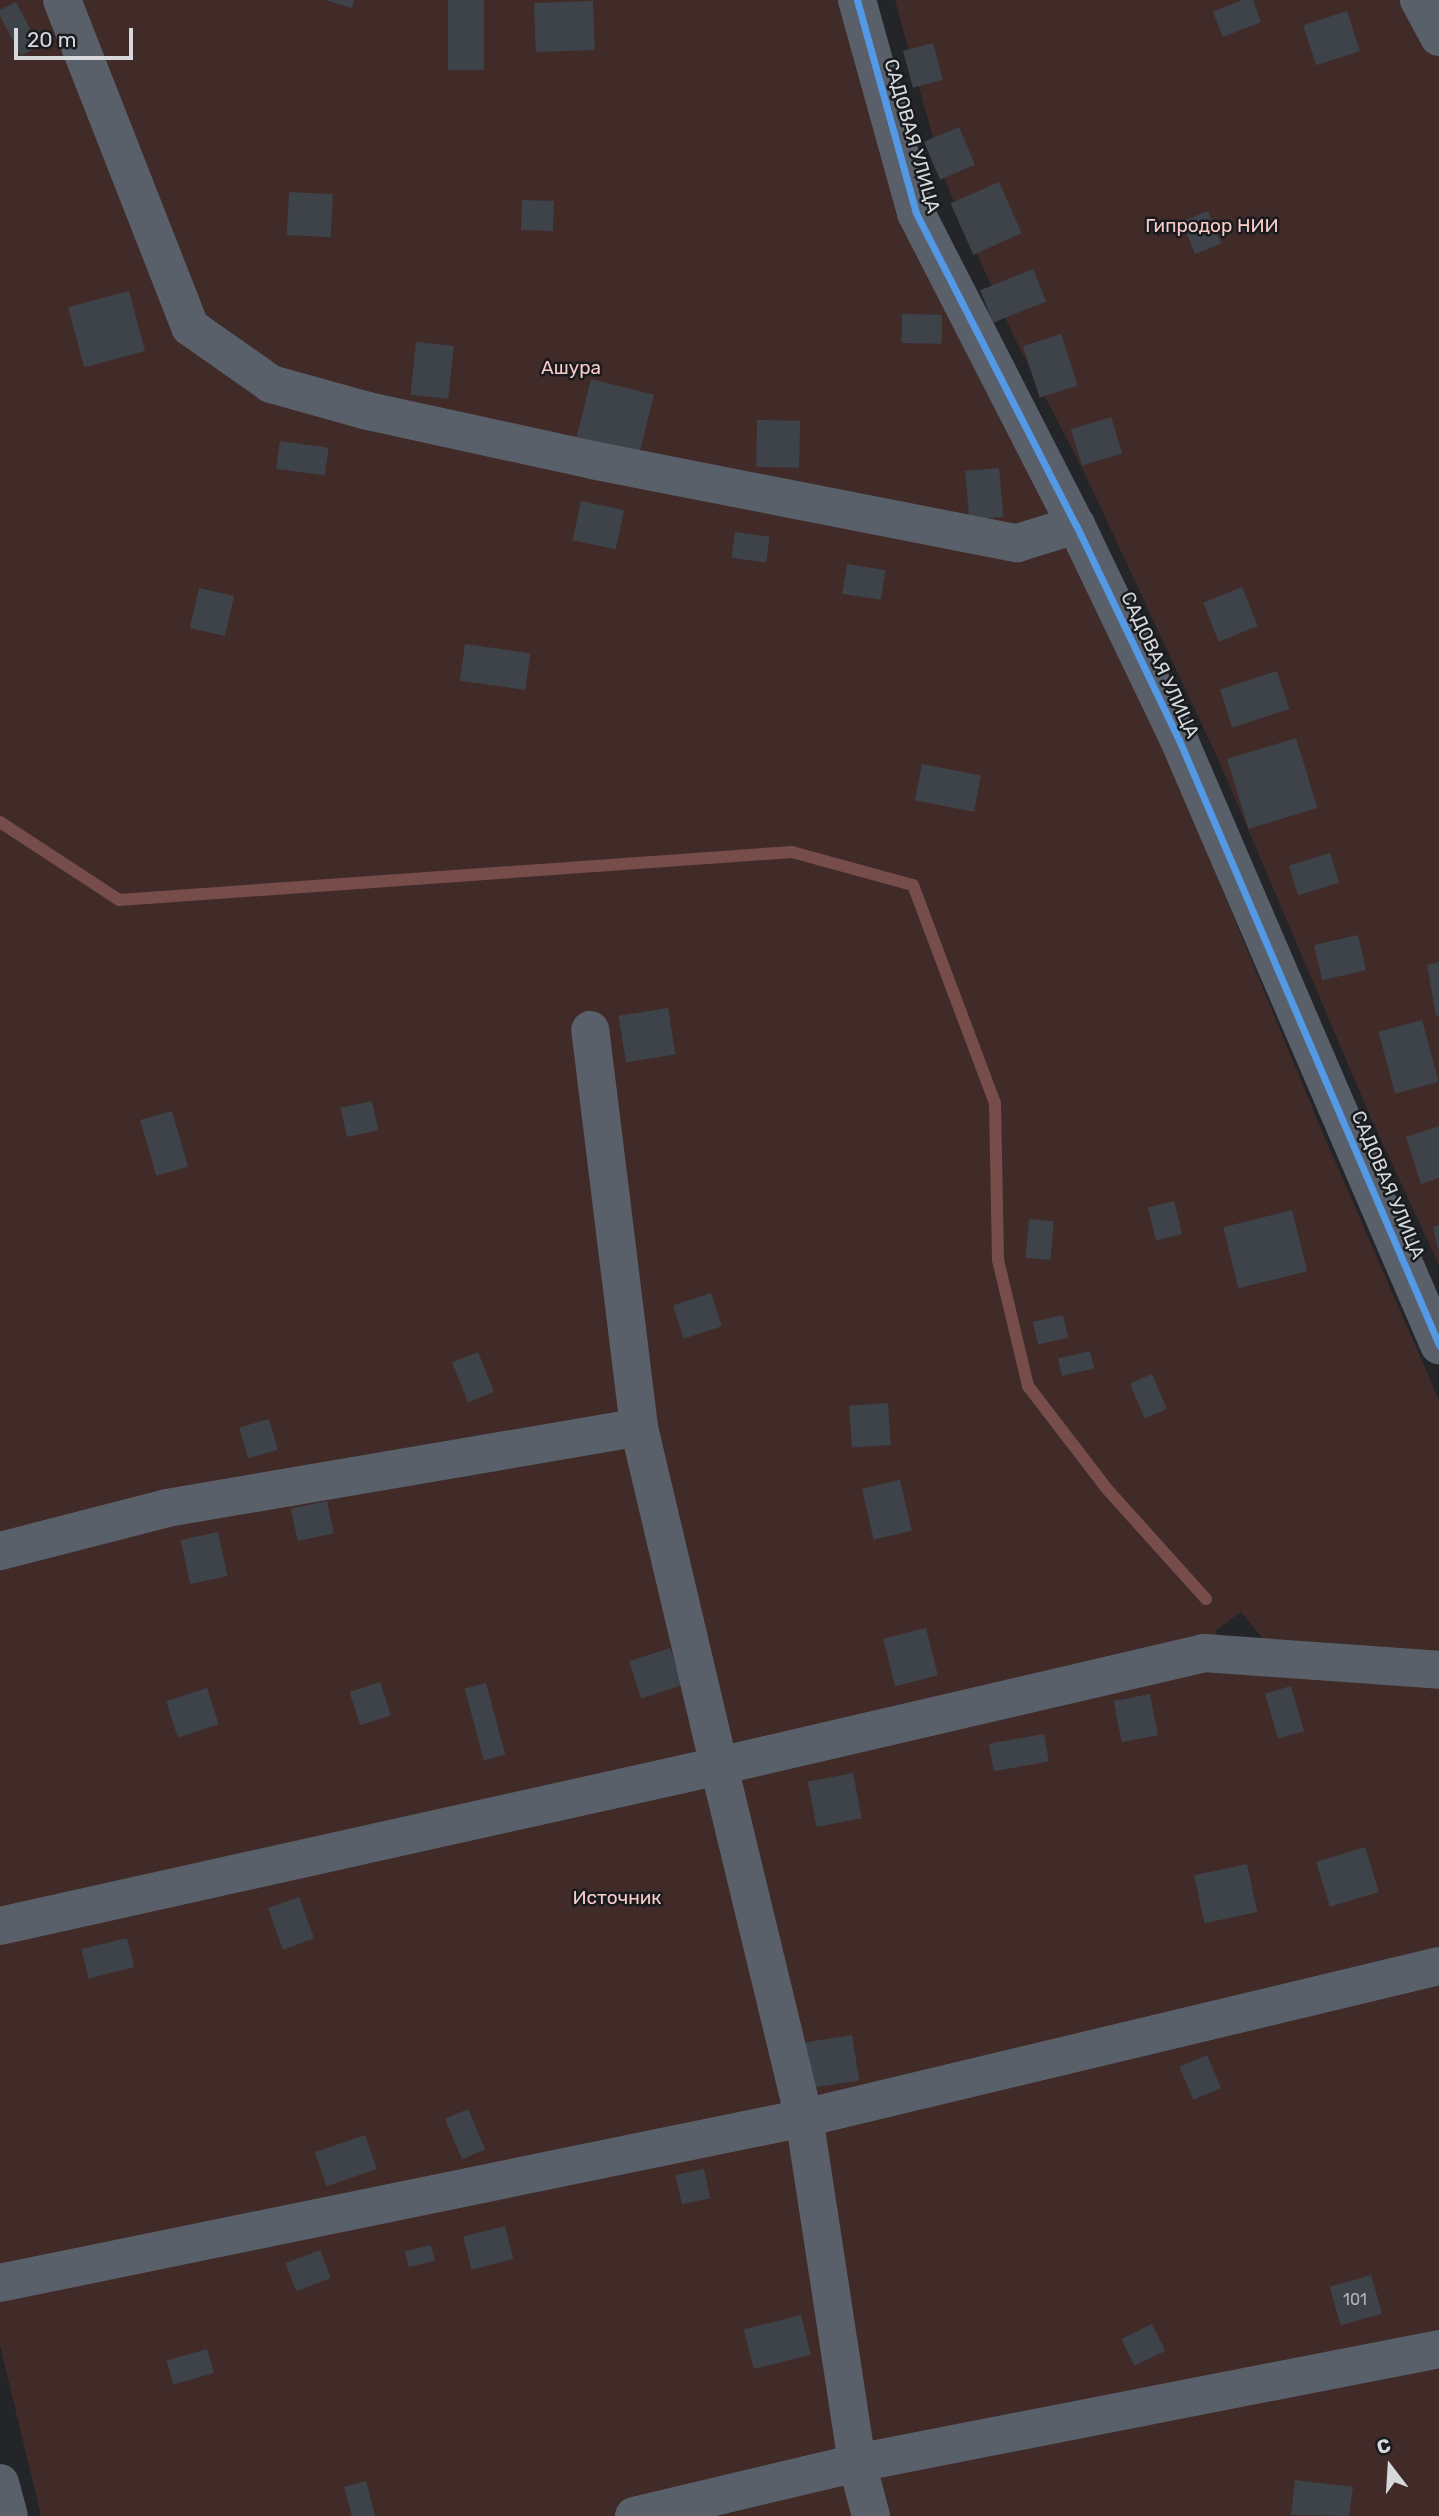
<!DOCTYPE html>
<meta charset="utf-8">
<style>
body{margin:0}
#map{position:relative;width:1439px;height:2516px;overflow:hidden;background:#232528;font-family:Rubik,sans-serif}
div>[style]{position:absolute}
.green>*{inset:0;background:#412b29}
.stream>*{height:12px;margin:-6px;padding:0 6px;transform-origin:6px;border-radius:6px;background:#764d4a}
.building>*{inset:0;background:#3e434a;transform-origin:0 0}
.minor>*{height:38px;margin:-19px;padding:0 19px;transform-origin:19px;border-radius:19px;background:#596069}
.cycleway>*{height:7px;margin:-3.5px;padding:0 3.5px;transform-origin:3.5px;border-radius:3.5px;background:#5399e6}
span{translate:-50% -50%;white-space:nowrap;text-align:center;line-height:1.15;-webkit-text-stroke:5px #191b1f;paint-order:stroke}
.number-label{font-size:16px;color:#b0b3b7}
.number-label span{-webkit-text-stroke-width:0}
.street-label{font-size:19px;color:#d6d8db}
.park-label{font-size:19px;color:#fbccc7}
.north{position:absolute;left:1355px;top:2432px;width:70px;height:70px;-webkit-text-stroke:5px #191b1f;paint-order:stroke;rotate:343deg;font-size:19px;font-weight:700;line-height:28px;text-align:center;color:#d6d8db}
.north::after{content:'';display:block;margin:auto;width:24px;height:32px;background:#d6d8db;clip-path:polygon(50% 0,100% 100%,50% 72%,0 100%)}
.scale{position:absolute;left:14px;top:28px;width:119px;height:32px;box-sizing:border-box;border:4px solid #d6d8db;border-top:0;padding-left:9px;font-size:21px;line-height:24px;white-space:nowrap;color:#d6d8db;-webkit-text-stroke:5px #191b1f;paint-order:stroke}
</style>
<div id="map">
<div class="green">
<i style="clip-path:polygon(0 0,850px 0,903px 208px,1132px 671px,1321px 1129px,1439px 1400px,1439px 1654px,1265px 1641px,1241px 1612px,1215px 1631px,1243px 1667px,1439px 1682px,1439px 2516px,41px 2516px,0 2345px)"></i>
<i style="clip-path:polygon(895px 0,1439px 0,1439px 1265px,1370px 1116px,1219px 761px,1084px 472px,1012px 333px,944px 178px)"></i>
</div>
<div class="stream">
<i style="left:0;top:822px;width:142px;rotate:33.2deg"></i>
<i style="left:119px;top:900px;width:675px;rotate:-4.08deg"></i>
<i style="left:792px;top:852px;width:125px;rotate:15.3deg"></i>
<i style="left:913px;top:885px;width:233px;rotate:69.4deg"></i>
<i style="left:995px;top:1103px;width:157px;rotate:88.9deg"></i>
<i style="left:998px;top:1260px;width:130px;rotate:76.6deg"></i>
<i style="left:1028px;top:1386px;width:130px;rotate:52.5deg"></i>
<i style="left:1107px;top:1489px;width:148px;rotate:48deg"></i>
</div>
<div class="building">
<i style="clip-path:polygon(325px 0,354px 0,352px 8px)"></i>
<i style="left:448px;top:0;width:36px;height:70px"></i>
<i style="clip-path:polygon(1242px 0,1253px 0,1261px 22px,1223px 37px,1213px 12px)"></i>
<i style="left:593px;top:1px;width:49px;height:59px;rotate:88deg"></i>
<i style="clip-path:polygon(16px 2px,39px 46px,21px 56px,0 16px,0 10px)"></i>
<i style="left:1347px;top:11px;width:42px;height:46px;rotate:72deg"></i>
<i style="left:933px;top:43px;width:38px;height:31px;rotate:75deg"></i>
<i style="left:959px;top:127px;width:41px;height:38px;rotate:67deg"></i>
<i style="left:999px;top:182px;width:56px;height:53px;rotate:66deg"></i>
<i style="left:289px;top:192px;width:44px;height:43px;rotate:3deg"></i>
<i style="left:522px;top:200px;width:32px;height:30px;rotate:2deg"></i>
<i style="left:1208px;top:211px;width:35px;height:28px;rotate:68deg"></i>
<i style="left:1033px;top:269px;width:35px;height:57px;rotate:68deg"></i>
<i style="left:129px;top:291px;width:62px;height:63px;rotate:75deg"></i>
<i style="left:902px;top:314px;width:40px;height:29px;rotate:1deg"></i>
<i style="left:1061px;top:334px;width:54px;height:40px;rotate:72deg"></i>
<i style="left:416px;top:342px;width:38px;height:53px;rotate:6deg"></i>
<i style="left:591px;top:379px;width:65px;height:62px;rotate:14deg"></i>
<i style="left:1111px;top:417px;width:38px;height:42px;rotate:73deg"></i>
<i style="left:757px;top:420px;width:43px;height:47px;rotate:1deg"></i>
<i style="left:280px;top:441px;width:49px;height:28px;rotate:8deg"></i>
<i style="left:999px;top:468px;width:49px;height:34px;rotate:85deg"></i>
<i style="left:581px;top:501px;width:44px;height:40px;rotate:12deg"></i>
<i style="left:735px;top:532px;width:35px;height:26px;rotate:8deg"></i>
<i style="left:847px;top:564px;width:39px;height:30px;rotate:9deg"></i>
<i style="left:1242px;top:587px;width:42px;height:42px;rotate:68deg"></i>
<i style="left:199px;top:588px;width:36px;height:41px;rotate:13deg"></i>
<i style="left:465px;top:644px;width:66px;height:37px;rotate:8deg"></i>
<i style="left:1277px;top:671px;width:40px;height:60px;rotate:72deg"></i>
<i style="left:1296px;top:738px;width:73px;height:72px;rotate:73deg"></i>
<i style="left:922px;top:764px;width:60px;height:37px;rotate:11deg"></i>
<i style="left:1330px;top:853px;width:31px;height:43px;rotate:73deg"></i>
<i style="left:1358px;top:935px;width:36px;height:45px;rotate:77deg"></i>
<i style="clip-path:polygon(1439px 962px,1439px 1016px,1436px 1016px,1427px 965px)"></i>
<i style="left:668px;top:1008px;width:47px;height:50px;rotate:81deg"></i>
<i style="left:1422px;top:1020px;width:64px;height:45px;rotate:75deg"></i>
<i style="left:372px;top:1101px;width:30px;height:32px;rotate:78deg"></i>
<i style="left:172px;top:1111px;width:58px;height:33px;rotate:74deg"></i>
<i style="clip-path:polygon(1439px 1126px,1439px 1178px,1421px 1184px,1406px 1137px)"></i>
<i style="left:1174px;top:1201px;width:34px;height:27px;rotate:76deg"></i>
<i style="left:1292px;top:1210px;width:63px;height:71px;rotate:76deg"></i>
<i style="left:1029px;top:1219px;width:25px;height:39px;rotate:5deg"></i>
<i style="clip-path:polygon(1439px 1225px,1439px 1250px,1438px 1250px,1433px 1227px)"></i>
<i style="left:711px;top:1293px;width:35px;height:40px;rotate:72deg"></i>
<i style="left:1063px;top:1315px;width:23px;height:31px;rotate:77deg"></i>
<i style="left:1090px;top:1351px;width:18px;height:33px;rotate:77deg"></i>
<i style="left:478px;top:1352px;width:43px;height:28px;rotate:68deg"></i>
<i style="left:1152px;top:1374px;width:38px;height:24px;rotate:67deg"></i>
<i style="left:888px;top:1403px;width:42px;height:39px;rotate:86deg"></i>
<i style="left:269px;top:1419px;width:32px;height:31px;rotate:74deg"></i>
<i style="left:900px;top:1480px;width:52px;height:39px;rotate:77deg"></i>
<i style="left:327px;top:1501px;width:33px;height:37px;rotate:78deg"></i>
<i style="left:218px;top:1532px;width:45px;height:38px;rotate:78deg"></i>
<i style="left:926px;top:1628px;width:49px;height:44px;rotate:76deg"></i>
<i style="left:670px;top:1648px;width:39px;height:43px;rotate:72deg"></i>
<i style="left:380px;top:1682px;width:35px;height:32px;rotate:72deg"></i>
<i style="left:486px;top:1683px;width:74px;height:22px;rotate:75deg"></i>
<i style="left:1291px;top:1686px;width:47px;height:27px;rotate:74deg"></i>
<i style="left:207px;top:1688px;width:38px;height:43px;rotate:72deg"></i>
<i style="left:1150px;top:1694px;width:42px;height:37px;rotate:79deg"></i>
<i style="left:1044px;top:1734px;width:28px;height:56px;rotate:80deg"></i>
<i style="left:853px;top:1773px;width:46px;height:46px;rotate:79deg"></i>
<i style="left:1365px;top:1847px;width:47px;height:51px;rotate:73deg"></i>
<i style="left:1247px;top:1864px;width:49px;height:54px;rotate:78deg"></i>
<i style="left:299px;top:1897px;width:44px;height:33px;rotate:70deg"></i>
<i style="left:127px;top:1938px;width:30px;height:47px;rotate:76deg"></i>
<i style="left:852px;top:2035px;width:46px;height:49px;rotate:81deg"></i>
<i style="left:1207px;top:2055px;width:36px;height:30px;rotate:67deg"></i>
<i style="left:468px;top:2109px;width:44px;height:25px;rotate:67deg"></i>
<i style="left:365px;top:2135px;width:36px;height:53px;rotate:71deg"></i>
<i style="left:704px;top:2169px;width:30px;height:29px;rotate:78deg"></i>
<i style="left:505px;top:2226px;width:34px;height:43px;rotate:76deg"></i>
<i style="left:431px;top:2245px;width:16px;height:27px;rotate:76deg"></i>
<i style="left:320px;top:2250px;width:30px;height:37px;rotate:69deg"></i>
<i style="left:1371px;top:2275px;width:40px;height:43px;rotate:74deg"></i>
<i style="left:801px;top:2315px;width:41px;height:59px;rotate:76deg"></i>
<i style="left:1152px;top:2324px;width:30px;height:34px;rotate:64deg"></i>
<i style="left:207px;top:2349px;width:25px;height:42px;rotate:74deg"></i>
<i style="clip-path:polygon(1295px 2480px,1353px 2487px,1349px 2516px,1291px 2515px)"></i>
<i style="clip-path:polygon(366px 2481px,375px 2516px,352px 2516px,344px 2487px)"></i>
</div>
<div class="minor">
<i style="left:62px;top:0;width:351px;rotate:68.6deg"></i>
<i style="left:190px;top:327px;width:99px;rotate:35.1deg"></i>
<i style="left:271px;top:384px;width:101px;rotate:15.6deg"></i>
<i style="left:368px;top:411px;width:229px;rotate:12.3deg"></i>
<i style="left:592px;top:460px;width:433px;rotate:11.1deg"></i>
<i style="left:1017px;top:543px;width:62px;rotate:-17deg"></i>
<i style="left:857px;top:0;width:221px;rotate:74.5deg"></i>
<i style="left:916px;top:213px;width:351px;rotate:62.9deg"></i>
<i style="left:1076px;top:525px;width:238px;rotate:64.4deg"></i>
<i style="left:1179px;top:740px;width:659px;rotate:66.74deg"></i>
<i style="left:1419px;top:0;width:42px;rotate:61.6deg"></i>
<i style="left:0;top:1551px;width:172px;rotate:-14.4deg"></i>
<i style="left:167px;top:1508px;width:479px;rotate:-9.7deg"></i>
<i style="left:0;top:1926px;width:737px;rotate:-12.55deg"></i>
<i style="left:719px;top:1766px;width:348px;rotate:-103.3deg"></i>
<i style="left:639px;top:1427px;width:400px;rotate:-97deg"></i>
<i style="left:0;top:2283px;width:821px;rotate:-11.6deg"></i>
<i style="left:804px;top:2118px;width:653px;rotate:-13.46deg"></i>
<i style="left:0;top:2483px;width:34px;rotate:75deg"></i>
<i style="left:634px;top:2516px;width:229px;rotate:-13.4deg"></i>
<i style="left:857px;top:2463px;width:593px;rotate:-11.08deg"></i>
<i style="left:871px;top:2516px;width:55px;rotate:-104.8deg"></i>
<i style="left:857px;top:2463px;width:349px;rotate:-98.7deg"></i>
<i style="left:804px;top:2118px;width:362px;rotate:-103.6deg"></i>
<i style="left:719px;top:1766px;width:498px;rotate:-13.1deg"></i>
<i style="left:1204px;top:1653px;width:236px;rotate:4.1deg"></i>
</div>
<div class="cycleway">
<i style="left:857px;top:0;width:221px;rotate:74.5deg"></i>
<i style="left:916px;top:213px;width:351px;rotate:62.9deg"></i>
<i style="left:1076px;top:525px;width:238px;rotate:64.4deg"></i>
<i style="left:1179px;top:740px;width:659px;rotate:66.74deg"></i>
</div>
<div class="number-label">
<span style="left:1355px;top:2300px">101</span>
</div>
<div class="street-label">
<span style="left:912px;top:136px;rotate:74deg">САДОВАЯ УЛИЦА</span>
<span style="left:1160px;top:665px;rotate:65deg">САДОВАЯ УЛИЦА</span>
<span style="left:1388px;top:1185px;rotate:67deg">САДОВАЯ УЛИЦА</span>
</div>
<div class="park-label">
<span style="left:1212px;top:226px">Гипродор НИИ</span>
<span style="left:571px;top:368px">Ашура</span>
<span style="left:617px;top:1898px">Источник</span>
</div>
<div class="north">С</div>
<div class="scale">20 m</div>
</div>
